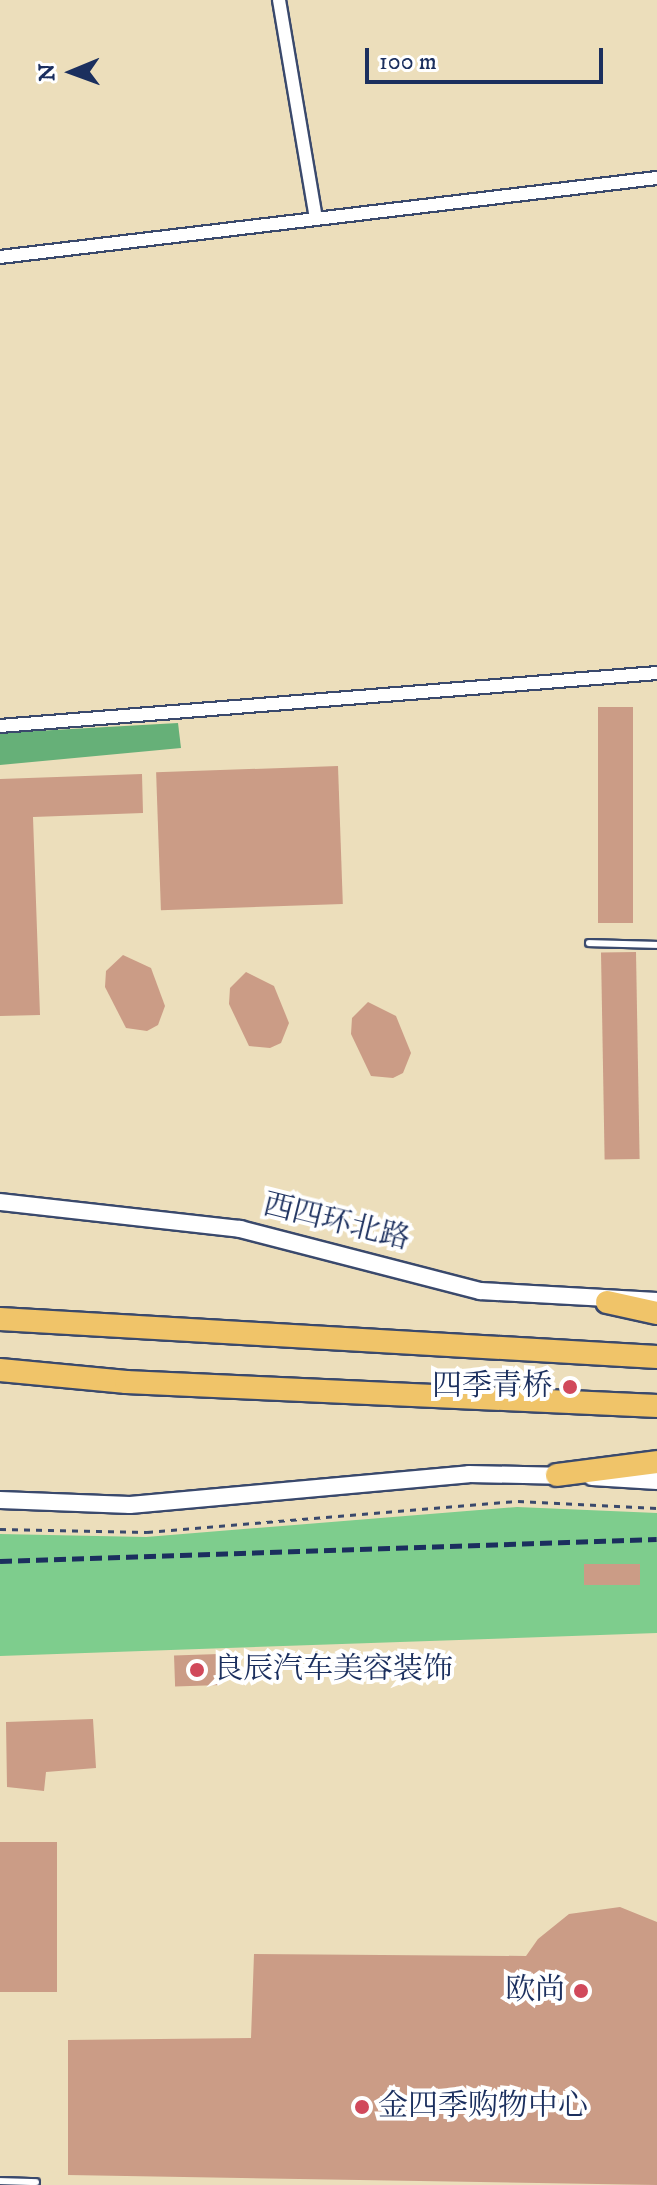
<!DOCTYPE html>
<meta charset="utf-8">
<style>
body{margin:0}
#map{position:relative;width:657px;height:2185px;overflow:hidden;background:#ecdebb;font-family:"IM FELL DW Pica","Noto Serif SC",serif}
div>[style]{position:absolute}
.green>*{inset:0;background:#7ecd8d}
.forest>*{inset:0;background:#66b078}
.building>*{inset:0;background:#cb9c86;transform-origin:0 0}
.path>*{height:3px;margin-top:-1.5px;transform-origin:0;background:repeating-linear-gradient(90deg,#3a496c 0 6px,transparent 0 12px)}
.roads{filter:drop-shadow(2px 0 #3a496c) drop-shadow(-2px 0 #3a496c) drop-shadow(0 2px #3a496c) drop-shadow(0 -2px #3a496c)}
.service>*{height:6px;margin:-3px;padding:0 3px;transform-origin:3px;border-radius:3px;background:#fff}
.minor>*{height:12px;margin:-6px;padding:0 6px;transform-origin:6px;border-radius:6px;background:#fff}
.tertiary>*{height:16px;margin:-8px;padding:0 8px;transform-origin:8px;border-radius:8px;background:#fff}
.trunk>*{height:22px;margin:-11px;padding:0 11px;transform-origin:11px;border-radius:11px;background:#f0c469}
.rail>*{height:5px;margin-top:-2.5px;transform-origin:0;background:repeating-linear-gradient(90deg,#1b2f5e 0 12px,transparent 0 18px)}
.dots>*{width:22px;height:22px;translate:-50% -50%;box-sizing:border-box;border:4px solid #fff;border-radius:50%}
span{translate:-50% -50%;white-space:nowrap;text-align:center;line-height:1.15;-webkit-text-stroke:8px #fff;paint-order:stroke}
.street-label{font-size:30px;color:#1b2f5e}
.poi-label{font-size:30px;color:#1b2f5e}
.right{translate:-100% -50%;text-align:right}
.left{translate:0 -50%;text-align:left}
.north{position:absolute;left:32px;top:32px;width:80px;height:80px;-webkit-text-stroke:6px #fff;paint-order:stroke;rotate:269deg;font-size:22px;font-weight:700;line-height:32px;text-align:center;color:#1b2f5e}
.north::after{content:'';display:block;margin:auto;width:28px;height:36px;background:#1b2f5e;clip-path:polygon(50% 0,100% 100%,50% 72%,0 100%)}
.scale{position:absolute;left:365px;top:48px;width:238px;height:36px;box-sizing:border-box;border:4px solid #1b2f5e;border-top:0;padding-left:10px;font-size:24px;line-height:28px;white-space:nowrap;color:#1b2f5e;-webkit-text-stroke:6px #fff;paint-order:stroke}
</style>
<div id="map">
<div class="green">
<i style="clip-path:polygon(517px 1507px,657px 1513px,657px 1633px,0 1656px,0 1534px,146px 1537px)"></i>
</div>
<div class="forest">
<i style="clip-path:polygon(178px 723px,181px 748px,0 765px,0 733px)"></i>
</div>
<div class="building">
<i style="left:598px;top:707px;width:35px;height:216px"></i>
<i style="left:338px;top:766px;width:138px;height:182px;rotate:88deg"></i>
<i style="clip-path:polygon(142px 774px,143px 813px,33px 817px,40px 1015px,0 1016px,0 779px)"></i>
<i style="left:636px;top:952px;width:207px;height:35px;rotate:89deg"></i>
<i style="clip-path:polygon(123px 955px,151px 968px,165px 1006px,158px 1025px,147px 1031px,126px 1028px,105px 987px,106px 971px)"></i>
<i style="clip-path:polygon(246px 972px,274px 986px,289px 1023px,281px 1043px,270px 1048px,249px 1046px,229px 1004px,230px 988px)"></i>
<i style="clip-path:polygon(368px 1002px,396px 1016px,411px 1053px,403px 1073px,393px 1078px,371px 1076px,351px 1034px,352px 1018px)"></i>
<i style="left:584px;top:1564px;width:56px;height:21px"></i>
<i style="left:219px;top:1654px;width:31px;height:45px;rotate:88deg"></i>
<i style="clip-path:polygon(93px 1719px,96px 1768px,46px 1772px,44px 1791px,7px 1787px,6px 1722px)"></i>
<i style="left:57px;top:1842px;width:150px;height:57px;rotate:90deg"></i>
<i style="clip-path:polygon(620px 1907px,657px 1922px,657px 2185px,68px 2175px,68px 2040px,251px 2038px,254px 1954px,526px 1956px,538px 1939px,569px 1914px)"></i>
</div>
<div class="path">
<i style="left:0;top:1529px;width:147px;rotate:1.2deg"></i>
<i style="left:147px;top:1532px;width:372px;rotate:-4.8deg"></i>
<i style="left:518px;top:1501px;width:139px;rotate:2.9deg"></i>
</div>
<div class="roads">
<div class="service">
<i style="left:589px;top:943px;width:68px;rotate:1.7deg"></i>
<i style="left:0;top:2181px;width:36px;rotate:2deg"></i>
</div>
<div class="minor">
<i style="left:279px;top:0;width:221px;rotate:80.4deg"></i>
<i style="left:0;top:257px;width:662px;rotate:-6.86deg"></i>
<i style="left:0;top:726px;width:659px;rotate:-4.61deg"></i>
</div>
<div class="tertiary">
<i style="left:0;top:1202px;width:242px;rotate:6.4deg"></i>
<i style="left:240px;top:1229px;width:248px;rotate:14.5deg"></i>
<i style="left:480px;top:1291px;width:177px;rotate:3.2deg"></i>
<i style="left:592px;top:1477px;width:65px;rotate:3.5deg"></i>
<i style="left:0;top:1500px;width:130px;rotate:2.2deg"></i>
<i style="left:130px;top:1505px;width:340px;rotate:-5.2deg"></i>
<i style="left:469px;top:1474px;width:100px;rotate:1.1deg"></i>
</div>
<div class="trunk">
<i style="left:607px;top:1302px;width:51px;rotate:12.4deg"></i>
<i style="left:0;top:1319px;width:658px;rotate:3.31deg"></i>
<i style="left:0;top:1370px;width:127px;rotate:5.4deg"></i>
<i style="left:126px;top:1382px;width:532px;rotate:2.59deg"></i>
<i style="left:557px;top:1475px;width:101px;rotate:-7.4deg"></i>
</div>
</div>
<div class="rail">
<i style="left:0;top:1561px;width:657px;rotate:-1.92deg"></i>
</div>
<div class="dots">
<i style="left:570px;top:1387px;background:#d1495b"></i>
<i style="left:197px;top:1670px;background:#d1495b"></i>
<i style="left:581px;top:1991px;background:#d1495b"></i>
<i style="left:362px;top:2107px;background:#d1495b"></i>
</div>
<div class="street-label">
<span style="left:336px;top:1223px;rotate:14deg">西四环北路</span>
</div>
<div class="poi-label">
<span class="right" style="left:552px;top:1387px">四季青桥</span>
<span class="left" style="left:213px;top:1670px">良辰汽车美容装饰</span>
<span class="right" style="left:565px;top:1991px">欧尚</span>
<span class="left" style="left:378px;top:2107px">金四季购物中心</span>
</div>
<div class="north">N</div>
<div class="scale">100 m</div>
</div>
